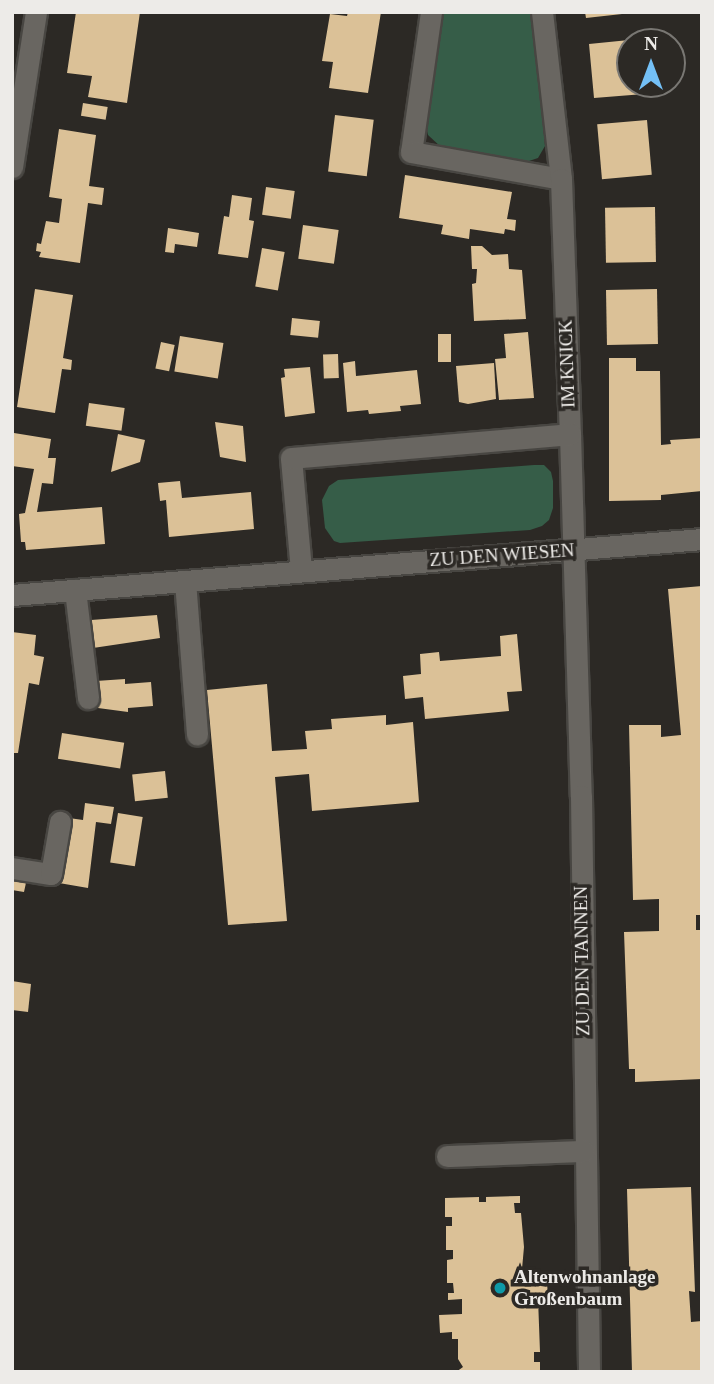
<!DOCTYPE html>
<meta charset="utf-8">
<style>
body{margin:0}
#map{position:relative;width:714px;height:1384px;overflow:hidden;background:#2c2925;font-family:"Times New Roman",serif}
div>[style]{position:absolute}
.green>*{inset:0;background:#365d48}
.building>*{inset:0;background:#dbc197;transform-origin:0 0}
.roads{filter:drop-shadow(2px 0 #484642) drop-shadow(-2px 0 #484642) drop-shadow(0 2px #484642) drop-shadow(0 -2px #484642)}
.minor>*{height:21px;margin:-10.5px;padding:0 10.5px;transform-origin:10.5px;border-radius:10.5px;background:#696661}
.dots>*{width:19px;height:19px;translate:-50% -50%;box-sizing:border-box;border:4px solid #2c2925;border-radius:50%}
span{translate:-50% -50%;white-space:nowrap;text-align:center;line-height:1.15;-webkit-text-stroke:7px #2c2925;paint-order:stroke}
.street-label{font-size:19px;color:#edebe8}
.poi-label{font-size:19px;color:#edebe8;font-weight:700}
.left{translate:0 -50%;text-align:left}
.frame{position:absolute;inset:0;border:14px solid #edebe8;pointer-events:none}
.north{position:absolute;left:616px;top:28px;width:70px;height:70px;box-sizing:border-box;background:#2c2925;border:2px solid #797773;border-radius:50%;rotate:0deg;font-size:19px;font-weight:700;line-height:28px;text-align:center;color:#edebe8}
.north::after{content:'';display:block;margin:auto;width:24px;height:32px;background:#74c0f6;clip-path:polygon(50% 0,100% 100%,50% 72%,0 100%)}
</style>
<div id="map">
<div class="green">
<i style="clip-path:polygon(441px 12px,533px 12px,545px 146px,538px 158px,523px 163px,442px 148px,428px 135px,426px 126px)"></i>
<i style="clip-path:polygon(534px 465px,544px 465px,551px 472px,553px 481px,553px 508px,549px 520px,542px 526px,530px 530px,340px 543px,334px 541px,325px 528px,322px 500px,329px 486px,338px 480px)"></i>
</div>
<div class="building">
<i style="clip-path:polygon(76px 12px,140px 12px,127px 103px,88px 97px,92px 76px,67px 73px)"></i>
<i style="clip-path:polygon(348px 12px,381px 12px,368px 93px,329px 88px,333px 62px,322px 61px,330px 14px,347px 16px)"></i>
<i style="clip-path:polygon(585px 12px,622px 12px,622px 14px,586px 18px)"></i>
<i style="clip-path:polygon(639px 39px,639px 42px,630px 42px,630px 84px,643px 84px,644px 94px,594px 98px,589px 44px)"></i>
<i style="left:83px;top:103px;width:25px;height:13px;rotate:9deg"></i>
<i style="left:335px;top:115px;width:39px;height:57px;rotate:7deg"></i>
<i style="left:647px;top:120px;width:55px;height:50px;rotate:85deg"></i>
<i style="clip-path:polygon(59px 129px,96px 135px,89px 186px,104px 188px,102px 205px,88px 203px,80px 263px,39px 257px,41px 252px,36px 251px,37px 243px,41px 244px,46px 221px,59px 223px,62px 199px,49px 197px)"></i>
<i style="clip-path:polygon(405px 175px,512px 192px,507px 219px,516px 220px,515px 231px,505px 229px,504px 234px,470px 229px,469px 239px,441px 234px,443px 225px,399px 218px)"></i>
<i style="left:266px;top:187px;width:29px;height:28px;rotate:8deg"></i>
<i style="clip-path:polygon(232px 195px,252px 198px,249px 220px,254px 221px,248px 258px,218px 254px,224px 216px,229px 217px)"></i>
<i style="left:655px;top:207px;width:55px;height:50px;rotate:89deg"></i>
<i style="left:303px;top:225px;width:36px;height:34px;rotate:8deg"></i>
<i style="clip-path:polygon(168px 228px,199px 233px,197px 247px,175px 244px,174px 253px,165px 252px)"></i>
<i style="clip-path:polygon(471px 246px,482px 246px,492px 255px,508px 254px,509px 269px,522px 270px,526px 319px,474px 321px,472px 284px,476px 283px,477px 269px,472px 269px)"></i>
<i style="left:262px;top:248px;width:23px;height:39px;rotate:10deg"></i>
<i style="clip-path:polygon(35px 289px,73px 295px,63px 358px,72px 360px,71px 370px,62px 369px,55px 413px,17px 407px)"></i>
<i style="left:657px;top:289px;width:55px;height:51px;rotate:89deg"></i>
<i style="left:292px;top:318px;width:28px;height:17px;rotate:6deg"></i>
<i style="clip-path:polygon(528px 332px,534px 398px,499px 400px,495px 359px,506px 358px,504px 334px)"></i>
<i style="left:438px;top:334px;width:13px;height:28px"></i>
<i style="left:180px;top:336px;width:44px;height:36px;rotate:9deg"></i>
<i style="left:161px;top:342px;width:14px;height:27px;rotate:12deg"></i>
<i style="left:338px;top:354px;width:24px;height:15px;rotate:88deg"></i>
<i style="clip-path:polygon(609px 358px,636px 358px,636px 371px,660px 371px,661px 445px,671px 444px,670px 440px,702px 438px,702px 491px,661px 495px,661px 500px,609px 501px)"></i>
<i style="clip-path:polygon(355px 361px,356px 376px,417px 370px,421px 404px,400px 406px,401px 411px,369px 414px,368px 410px,347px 412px,343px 363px)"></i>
<i style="clip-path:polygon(494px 363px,496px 399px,468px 404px,459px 402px,456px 366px)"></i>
<i style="clip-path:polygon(310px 367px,315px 413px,285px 417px,281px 378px,285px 377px,284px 369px)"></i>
<i style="left:89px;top:403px;width:36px;height:23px;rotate:8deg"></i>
<i style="clip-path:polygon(215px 422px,243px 426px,246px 462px,220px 457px)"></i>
<i style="clip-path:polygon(14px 433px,51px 439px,48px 458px,56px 458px,53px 484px,42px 483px,37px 512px,102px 507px,105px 544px,26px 550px,25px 542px,21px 542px,19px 514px,25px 513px,34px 469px,12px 466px)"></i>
<i style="clip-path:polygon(118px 434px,145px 440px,140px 462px,111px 472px)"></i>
<i style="clip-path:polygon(180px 481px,182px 498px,251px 492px,254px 529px,169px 537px,166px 500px,160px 501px,158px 483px)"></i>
<i style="clip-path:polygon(702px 586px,702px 915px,696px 915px,696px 930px,702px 930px,702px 1079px,635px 1082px,635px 1069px,629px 1069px,624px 932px,659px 931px,659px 899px,633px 900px,629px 725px,661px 725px,661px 737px,681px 735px,668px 589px)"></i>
<i style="clip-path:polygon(157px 615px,160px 638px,93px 648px,91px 620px)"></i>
<i style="clip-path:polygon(12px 632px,36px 635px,34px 655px,44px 657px,39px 685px,29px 683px,18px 753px,12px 753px)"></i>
<i style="clip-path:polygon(517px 634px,522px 691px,507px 692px,509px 711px,425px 719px,423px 697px,405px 699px,403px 676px,421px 674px,420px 654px,439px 652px,440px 661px,501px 656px,500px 636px)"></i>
<i style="clip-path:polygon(125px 679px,125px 684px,151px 682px,153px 706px,128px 708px,128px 712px,98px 708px,96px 681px)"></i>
<i style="clip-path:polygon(267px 684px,272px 751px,307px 749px,305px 731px,332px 729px,331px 719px,386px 715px,386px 725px,413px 722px,419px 802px,312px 811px,309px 774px,275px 777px,287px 921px,228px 925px,207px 690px)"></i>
<i style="left:62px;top:733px;width:63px;height:26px;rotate:9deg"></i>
<i style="left:165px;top:771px;width:27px;height:33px;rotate:84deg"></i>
<i style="clip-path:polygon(85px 803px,114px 807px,111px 824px,96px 822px,88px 888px,59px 883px,69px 818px,83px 820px)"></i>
<i style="left:118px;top:813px;width:25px;height:50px;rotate:9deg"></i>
<i style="clip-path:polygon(12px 876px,27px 878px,24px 892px,12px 890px)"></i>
<i style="clip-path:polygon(12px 981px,31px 984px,28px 1012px,12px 1010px)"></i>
<i style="clip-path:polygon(691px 1187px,695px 1292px,689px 1291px,691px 1322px,702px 1321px,702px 1372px,632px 1372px,627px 1189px)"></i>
<i style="clip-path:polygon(520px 1196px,520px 1203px,514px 1203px,515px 1213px,521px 1213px,524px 1247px,522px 1269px,516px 1269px,516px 1280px,522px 1279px,523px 1283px,547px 1282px,548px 1298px,538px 1298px,540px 1352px,534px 1352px,534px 1362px,540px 1362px,540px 1372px,456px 1372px,463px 1367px,458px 1359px,458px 1339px,452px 1339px,452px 1332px,440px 1333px,439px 1315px,462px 1314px,462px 1299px,448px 1300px,448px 1293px,454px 1293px,453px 1283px,447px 1283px,447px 1260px,453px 1259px,453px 1250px,446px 1250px,446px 1226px,452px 1226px,452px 1217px,445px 1217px,445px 1198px,479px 1197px,479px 1202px,486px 1202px,486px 1197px)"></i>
</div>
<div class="roads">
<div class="minor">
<i style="left:431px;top:12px;width:141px;rotate:98.1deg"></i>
<i style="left:411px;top:152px;width:152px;rotate:10.2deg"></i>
<i style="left:542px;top:12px;width:168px;rotate:83.5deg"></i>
<i style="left:561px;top:179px;width:255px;rotate:88deg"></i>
<i style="left:570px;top:434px;width:362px;rotate:88.3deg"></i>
<i style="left:581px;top:796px;width:576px;rotate:89.2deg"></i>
<i style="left:12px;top:167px;width:157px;rotate:-81.2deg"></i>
<i style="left:301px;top:570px;width:112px;rotate:-95.1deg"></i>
<i style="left:291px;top:458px;width:280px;rotate:-4.9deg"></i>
<i style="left:185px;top:581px;width:154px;rotate:85.5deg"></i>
<i style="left:75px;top:590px;width:109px;rotate:83.1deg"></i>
<i style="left:12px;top:595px;width:692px;rotate:-4.64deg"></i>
<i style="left:12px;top:868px;width:39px;rotate:9deg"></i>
<i style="left:51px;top:874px;width:53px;rotate:-80.2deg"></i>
<i style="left:447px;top:1156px;width:137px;rotate:-2.1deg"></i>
</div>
</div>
<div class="dots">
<i style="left:500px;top:1288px;background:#0f9aa8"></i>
</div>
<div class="street-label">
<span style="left:567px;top:364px;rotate:-92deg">IM KNICK</span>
<span style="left:502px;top:555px;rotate:-4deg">ZU DEN WIESEN</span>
<span style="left:582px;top:961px;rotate:-91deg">ZU DEN TANNEN</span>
</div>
<div class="poi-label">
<span class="left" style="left:514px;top:1288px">Altenwohnanlage<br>Großenbaum</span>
</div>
<div class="frame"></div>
<div class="north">N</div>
</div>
